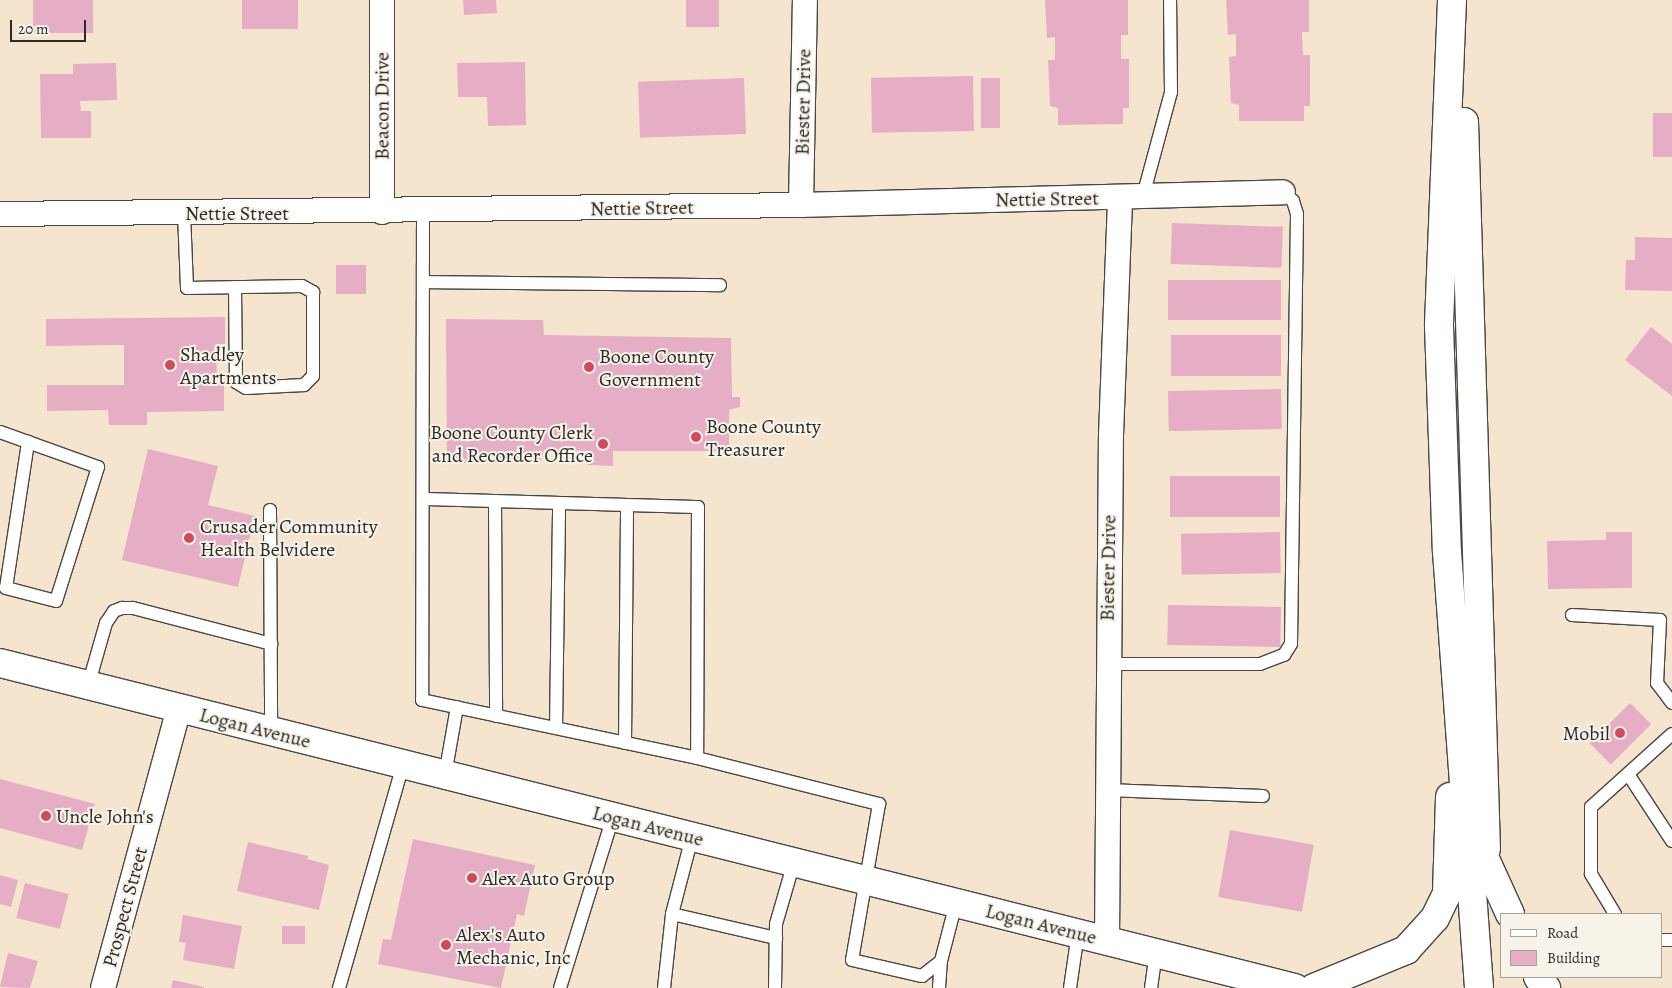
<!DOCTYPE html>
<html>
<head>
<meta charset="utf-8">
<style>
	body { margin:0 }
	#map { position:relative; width:1672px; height:988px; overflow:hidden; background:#f5e5cf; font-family:Alegreya,serif }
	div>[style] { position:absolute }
	.building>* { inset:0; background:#e5aec5; transform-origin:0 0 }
	.roads { filter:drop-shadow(1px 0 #494744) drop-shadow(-1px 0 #494744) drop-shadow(0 1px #494744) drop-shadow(0 -1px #494744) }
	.lane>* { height:12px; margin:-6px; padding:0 6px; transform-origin:6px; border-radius:6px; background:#fff }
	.street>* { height:24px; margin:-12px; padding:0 12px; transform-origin:12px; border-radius:12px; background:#fff }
	.secondary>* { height:28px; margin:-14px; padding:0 14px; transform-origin:14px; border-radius:14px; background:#fff }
	.primary>* { height:28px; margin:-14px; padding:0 14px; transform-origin:14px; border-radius:14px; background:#fff }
	.dots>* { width:14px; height:14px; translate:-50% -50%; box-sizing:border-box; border:2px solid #f7f3e8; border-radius:50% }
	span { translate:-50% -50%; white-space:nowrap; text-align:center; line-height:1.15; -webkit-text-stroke:4px #f7f3e8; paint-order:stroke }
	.street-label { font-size:20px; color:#2b2b2b }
	.poi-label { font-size:20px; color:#2b2b2b }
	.left { translate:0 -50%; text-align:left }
	.right { translate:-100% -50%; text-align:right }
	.legend { position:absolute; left:1500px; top:913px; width:162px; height:65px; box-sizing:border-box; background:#f7f3e8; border:1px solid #a5a39c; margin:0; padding:6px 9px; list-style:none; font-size:15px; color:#2b2b2b }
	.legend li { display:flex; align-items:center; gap:10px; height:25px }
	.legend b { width:25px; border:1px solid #a5a39c }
	.scale { position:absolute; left:10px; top:20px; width:76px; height:22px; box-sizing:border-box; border:2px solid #2b2b2b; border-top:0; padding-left:6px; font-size:15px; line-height:18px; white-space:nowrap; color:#2b2b2b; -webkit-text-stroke:4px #f7f3e8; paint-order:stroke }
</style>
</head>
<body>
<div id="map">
	<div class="building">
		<div style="left:33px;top:0;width:60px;height:33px"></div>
		<div style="left:242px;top:0;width:56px;height:29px"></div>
		<div style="clip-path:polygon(463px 0,496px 0,497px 13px,464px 15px)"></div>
		<div style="left:686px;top:0;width:33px;height:27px"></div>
		<div style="clip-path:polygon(1045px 0,1128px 0,1128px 35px,1121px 35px,1121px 59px,1129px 59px,1129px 108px,1123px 108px,1123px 124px,1058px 125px,1058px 108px,1050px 106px,1048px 60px,1055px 60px,1055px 37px,1047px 38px)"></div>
		<div style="clip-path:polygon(1226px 0,1309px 0,1309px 32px,1302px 32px,1303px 55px,1310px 55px,1310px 106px,1304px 106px,1304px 121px,1239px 121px,1239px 105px,1231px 103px,1229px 57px,1236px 56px,1236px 34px,1228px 35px)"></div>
		<div style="clip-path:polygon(525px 62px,526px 125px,488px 126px,487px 97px,458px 97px,457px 63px)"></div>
		<div style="clip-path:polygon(116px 63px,117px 100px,80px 101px,81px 111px,91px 111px,91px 138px,41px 138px,40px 74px,73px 74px,73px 64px)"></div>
		<div style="left:973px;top:76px;width:55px;height:102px;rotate:89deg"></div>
		<div style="left:744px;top:78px;width:56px;height:106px;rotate:88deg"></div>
		<div style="left:981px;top:78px;width:19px;height:50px"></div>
		<div style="left:1672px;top:113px;width:44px;height:19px;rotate:90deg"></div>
		<div style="left:1172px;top:223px;width:111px;height:41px;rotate:2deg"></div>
		<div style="clip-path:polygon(1635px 237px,1672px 238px,1672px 291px,1625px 290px,1626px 260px,1635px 260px)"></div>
		<div style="left:336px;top:265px;width:30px;height:29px"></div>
		<div style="left:1168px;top:280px;width:113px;height:40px"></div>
		<div style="clip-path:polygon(225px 317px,225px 344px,216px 344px,217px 383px,224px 383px,224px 411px,147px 412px,147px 425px,109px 425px,108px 410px,47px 411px,47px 385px,124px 385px,124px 345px,46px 346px,46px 319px)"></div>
		<div style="clip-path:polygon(446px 319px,543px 320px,544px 335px,731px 338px,732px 397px,740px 397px,740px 407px,729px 410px,729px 451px,613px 451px,613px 466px,588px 465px,588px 451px,544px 450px,540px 463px,447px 463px)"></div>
		<div style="clip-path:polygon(1651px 327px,1672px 344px,1672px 396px,1625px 360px)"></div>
		<div style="left:1171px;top:335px;width:110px;height:41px"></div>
		<div style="left:1281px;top:389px;width:40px;height:113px;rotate:89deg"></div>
		<div style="clip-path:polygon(148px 449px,218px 466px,208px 505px,255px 516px,238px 587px,122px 560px)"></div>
		<div style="left:1280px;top:476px;width:41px;height:110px;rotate:90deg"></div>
		<div style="left:1280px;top:532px;width:41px;height:99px;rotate:89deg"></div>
		<div style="clip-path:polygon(1606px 532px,1632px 532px,1632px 588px,1548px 589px,1547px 541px,1606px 540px)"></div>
		<div style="left:1168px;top:605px;width:113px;height:40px;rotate:1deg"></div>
		<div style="left:1630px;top:703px;width:30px;height:57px;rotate:45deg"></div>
		<div style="clip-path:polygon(0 779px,95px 804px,82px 850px,0 828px)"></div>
		<div style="left:1230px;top:830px;width:85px;height:68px;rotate:10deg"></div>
		<div style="clip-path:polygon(413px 839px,535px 865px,524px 916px,517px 914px,501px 988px,378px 964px,383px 939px,391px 940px)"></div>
		<div style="clip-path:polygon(248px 842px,308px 856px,307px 859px,329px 865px,319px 910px,237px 891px)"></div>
		<div style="clip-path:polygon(0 875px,18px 880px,11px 907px,0 904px)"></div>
		<div style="left:25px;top:883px;width:45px;height:36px;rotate:14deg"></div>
		<div style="clip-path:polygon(183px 915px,242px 926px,234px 969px,183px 960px,186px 943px,179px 942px)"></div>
		<div style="left:305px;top:926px;width:18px;height:23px;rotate:90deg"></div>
		<div style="clip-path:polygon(8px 953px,38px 961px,30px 988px,0 987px)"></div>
		<div style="clip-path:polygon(173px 980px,204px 987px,204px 988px,171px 988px)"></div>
	</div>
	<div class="roads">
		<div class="lane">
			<div style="left:1143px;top:196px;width:108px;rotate:-74.9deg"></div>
			<div style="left:1171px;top:92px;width:92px;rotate:-90.6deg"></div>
			<div style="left:423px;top:211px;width:489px;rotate:90.1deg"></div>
			<div style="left:422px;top:700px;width:281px;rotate:11.9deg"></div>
			<div style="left:697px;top:758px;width:188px;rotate:14.2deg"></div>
			<div style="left:879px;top:804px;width:158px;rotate:99.8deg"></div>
			<div style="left:852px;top:960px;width:72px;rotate:12.9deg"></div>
			<div style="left:922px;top:976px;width:24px;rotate:-38deg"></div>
			<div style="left:941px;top:961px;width:60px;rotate:-75.5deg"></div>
			<div style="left:184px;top:213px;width:75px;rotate:87.7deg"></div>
			<div style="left:187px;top:288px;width:115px;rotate:-1deg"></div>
			<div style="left:302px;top:286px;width:13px;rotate:29deg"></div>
			<div style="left:313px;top:292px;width:84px;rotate:90deg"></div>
			<div style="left:313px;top:376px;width:13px;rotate:135deg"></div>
			<div style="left:304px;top:385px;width:58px;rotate:177deg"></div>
			<div style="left:246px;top:388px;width:12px;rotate:-149deg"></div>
			<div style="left:236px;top:382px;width:95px;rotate:-90.6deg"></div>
			<div style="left:424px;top:282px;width:296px;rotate:0.6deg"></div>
			<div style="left:0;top:432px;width:104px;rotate:19.7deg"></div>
			<div style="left:98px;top:467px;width:140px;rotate:107.4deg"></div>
			<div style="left:56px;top:601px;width:52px;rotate:-165.4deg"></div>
			<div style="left:6px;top:588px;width:148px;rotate:-81.4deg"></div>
			<div style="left:424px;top:499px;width:274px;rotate:1.7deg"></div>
			<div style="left:698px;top:507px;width:251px;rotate:90.2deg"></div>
			<div style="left:495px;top:501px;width:215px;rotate:89.7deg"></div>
			<div style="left:270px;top:510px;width:222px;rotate:89.7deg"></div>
			<div style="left:1572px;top:615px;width:88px;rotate:3.3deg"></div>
			<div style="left:1660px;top:620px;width:63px;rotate:92.7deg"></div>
			<div style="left:1657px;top:683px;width:25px;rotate:53deg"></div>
			<div style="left:1106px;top:664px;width:154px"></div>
			<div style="left:1260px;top:664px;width:26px;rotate:-21deg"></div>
			<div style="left:1284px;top:655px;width:13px;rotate:-58deg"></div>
			<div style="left:1291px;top:644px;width:430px;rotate:-89.2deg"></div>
			<div style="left:1297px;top:214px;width:14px;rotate:-107deg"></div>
			<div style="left:1293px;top:201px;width:13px;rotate:-138deg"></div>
			<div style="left:88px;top:686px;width:66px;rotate:-74.1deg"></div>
			<div style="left:106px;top:623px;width:14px;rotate:-56deg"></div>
			<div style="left:114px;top:611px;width:9px;rotate:-21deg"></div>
			<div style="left:122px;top:608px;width:11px"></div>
			<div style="left:133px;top:608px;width:143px;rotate:14.6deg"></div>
			<div style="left:556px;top:728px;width:225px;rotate:-89.2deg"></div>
			<div style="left:625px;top:743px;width:238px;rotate:-89.5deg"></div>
			<div style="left:1628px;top:774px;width:80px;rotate:56.7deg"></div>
			<div style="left:445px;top:775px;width:69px;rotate:-80deg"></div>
			<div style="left:1106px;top:790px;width:157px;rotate:2.2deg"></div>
			<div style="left:672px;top:914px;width:107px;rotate:13deg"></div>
			<div style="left:1615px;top:914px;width:47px;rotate:-121deg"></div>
			<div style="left:1591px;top:874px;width:67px;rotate:-90deg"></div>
			<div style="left:1591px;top:807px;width:109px;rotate:-42deg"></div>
			<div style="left:1661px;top:940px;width:11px"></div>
			<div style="left:339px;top:988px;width:232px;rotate:-74deg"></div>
			<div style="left:560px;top:988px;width:179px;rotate:-72.8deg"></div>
			<div style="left:664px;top:988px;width:74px;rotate:-83.8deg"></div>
			<div style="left:672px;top:914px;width:80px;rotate:-75.4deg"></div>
			<div style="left:775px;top:988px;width:64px;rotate:-89.1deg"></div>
			<div style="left:776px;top:924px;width:65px;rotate:-73.8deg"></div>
			<div style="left:939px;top:988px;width:27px;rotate:-86deg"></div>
			<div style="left:1070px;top:988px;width:56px;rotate:-81.7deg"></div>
			<div style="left:1151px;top:988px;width:36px;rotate:-82deg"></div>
		</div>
		<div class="street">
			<div style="left:382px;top:0;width:212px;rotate:90deg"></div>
			<div style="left:801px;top:205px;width:205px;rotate:-88.9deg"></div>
			<div style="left:0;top:214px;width:801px;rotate:-0.64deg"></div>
			<div style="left:801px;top:205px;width:482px;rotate:-1.5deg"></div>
			<div style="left:1107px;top:940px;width:505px;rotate:-89.55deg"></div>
			<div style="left:1111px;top:435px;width:238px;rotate:-87.8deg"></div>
			<div style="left:103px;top:988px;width:289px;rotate:-74.8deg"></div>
		</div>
		<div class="secondary">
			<div style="left:0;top:663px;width:1335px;rotate:14.09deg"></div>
		</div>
		<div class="primary">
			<div style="left:1452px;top:0;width:326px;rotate:92.3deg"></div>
			<div style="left:1439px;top:326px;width:226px;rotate:88deg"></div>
			<div style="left:1447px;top:552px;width:437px;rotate:85.8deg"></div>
			<div style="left:1464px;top:122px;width:727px;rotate:88.27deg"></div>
			<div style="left:1486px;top:861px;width:58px;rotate:65.6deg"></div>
			<div style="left:1538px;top:977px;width:14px;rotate:54deg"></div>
			<div style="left:1314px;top:988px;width:100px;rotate:-22.4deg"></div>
			<div style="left:1406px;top:950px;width:43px;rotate:-47.8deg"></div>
			<div style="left:1435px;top:918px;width:28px;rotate:-64deg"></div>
			<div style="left:1447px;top:893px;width:96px;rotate:-88.2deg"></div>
		</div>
	</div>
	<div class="dots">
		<div style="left:170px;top:365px;background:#d1495b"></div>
		<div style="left:589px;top:367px;background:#d1495b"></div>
		<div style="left:696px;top:437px;background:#d1495b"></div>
		<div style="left:603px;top:444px;background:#d1495b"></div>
		<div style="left:189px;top:538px;background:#d1495b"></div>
		<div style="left:1620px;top:733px;background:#d1495b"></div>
		<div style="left:46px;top:816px;background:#d1495b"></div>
		<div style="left:472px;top:878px;background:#d1495b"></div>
		<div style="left:446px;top:945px;background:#d1495b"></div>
	</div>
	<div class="street-label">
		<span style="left:803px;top:102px;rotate:-89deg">Biester Drive</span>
		<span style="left:382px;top:106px;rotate:-90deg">Beacon Drive</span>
		<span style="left:1047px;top:199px;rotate:-1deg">Nettie Street</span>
		<span style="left:642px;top:208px;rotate:-1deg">Nettie Street</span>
		<span style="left:237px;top:213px">Nettie Street</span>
		<span style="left:1108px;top:568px;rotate:-89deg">Biester Drive</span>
		<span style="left:255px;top:728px;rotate:14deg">Logan Avenue</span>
		<span style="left:648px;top:826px;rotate:14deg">Logan Avenue</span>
		<span style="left:125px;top:907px;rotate:-75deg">Prospect Street</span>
		<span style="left:1041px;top:924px;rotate:14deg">Logan Avenue</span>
	</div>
	<div class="poi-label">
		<span class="left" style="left:180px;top:366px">Shadley<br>Apartments</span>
		<span class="left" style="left:599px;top:368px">Boone County<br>Government</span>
		<span class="left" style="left:706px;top:438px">Boone County<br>Treasurer</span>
		<span class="right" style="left:593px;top:444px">Boone County Clerk<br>and Recorder Office</span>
		<span class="left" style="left:200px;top:538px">Crusader Community<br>Health Belvidere</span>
		<span class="right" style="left:1610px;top:733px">Mobil</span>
		<span class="left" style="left:56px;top:816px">Uncle John's</span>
		<span class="left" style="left:482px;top:878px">Alex Auto Group</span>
		<span class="left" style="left:456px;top:946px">Alex's Auto<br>Mechanic, Inc</span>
	</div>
	<ul class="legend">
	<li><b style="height:6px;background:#fff"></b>Road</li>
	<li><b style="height:14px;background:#e5aec5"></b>Building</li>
	</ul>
	<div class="scale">20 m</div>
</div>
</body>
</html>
